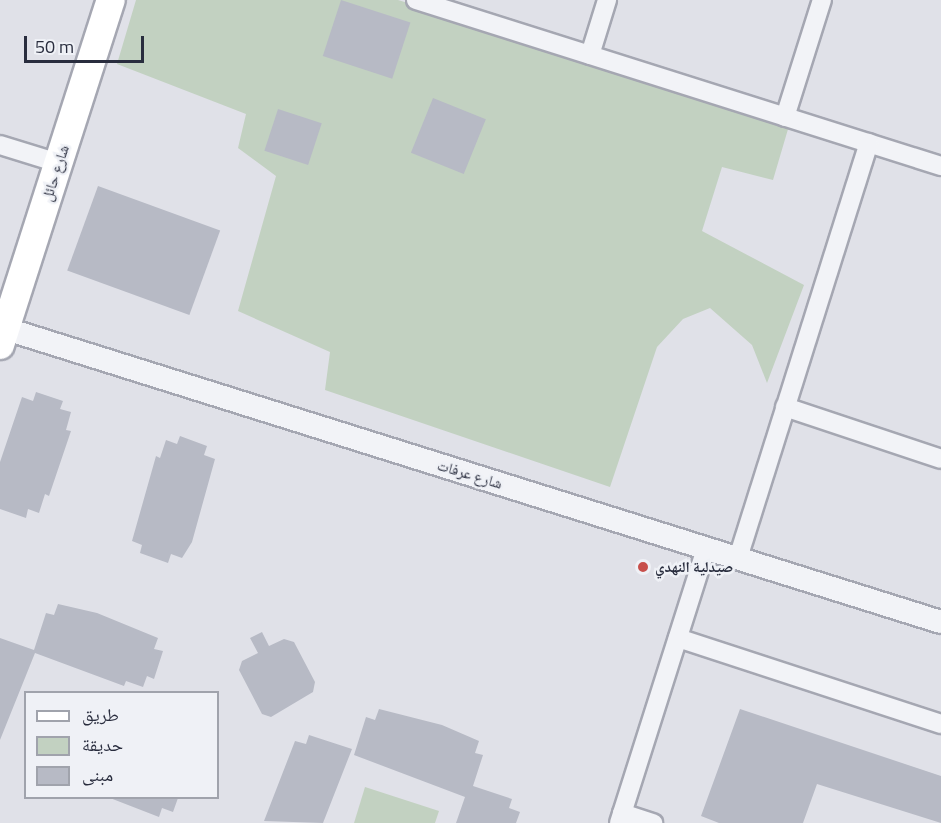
<!DOCTYPE html>
<html>
<head>
<meta charset="utf-8">
<style>
	body { margin:0 }
	#map { position:relative; width:941px; height:823px; overflow:hidden; background:#e0e1e8; font-family:"Titillium Web","Noto Naskh Arabic",sans-serif }
	div>[style] { position:absolute }
	.green>* { inset:0; background:#c2d1c1 }
	.building>* { inset:0; background:#b7bac5; transform-origin:0 0 }
	.roads { filter:drop-shadow(2px 0 #a5a7b2) drop-shadow(-2px 0 #a5a7b2) drop-shadow(0 2px #a5a7b2) drop-shadow(0 -2px #a5a7b2) }
	.minor>* { height:18px; margin:-9px; padding:0 9px; transform-origin:9px; border-radius:9px; background:#f2f3f7 }
	.tertiary>* { height:22px; margin:-11px; padding:0 11px; transform-origin:11px; border-radius:11px; background:#f2f3f7 }
	.primary>* { height:28px; margin:-14px; padding:0 14px; transform-origin:14px; border-radius:14px; background:#fff }
	.dots>* { width:16px; height:16px; translate:-50% -50%; box-sizing:border-box; border:3px solid #eff1f6; border-radius:50% }
	span { translate:-50% -50%; white-space:nowrap; text-align:center; line-height:1.15; -webkit-text-stroke:5px #eff1f6; paint-order:stroke }
	.street-label { font-size:15px; color:#292d3e }
	.poi-label { font-size:15px; color:#292d3e; font-weight:700 }
	.left { translate:0 -50%; text-align:left }
	.legend { position:absolute; left:24px; top:691px; width:195px; height:108px; box-sizing:border-box; background:#eff1f6; border:2px solid #a0a3ac; margin:0; padding:8px 10px; list-style:none; font-size:18px; color:#292d3e }
	.legend li { display:flex; align-items:center; gap:12px; height:30px }
	.legend b { width:30px; border:2px solid #a0a3ac }
	.scale { position:absolute; left:24px; top:36px; width:120px; height:27px; box-sizing:border-box; border:3px solid #292d3e; border-top:0; padding-left:8px; font-size:18px; line-height:21px; white-space:nowrap; color:#292d3e; -webkit-text-stroke:4px #eff1f6; paint-order:stroke }
</style>
</head>
<body>
<div id="map">
	<div class="green">
		<div style="clip-path:polygon(136px 0,398px 0,791px 119px,773px 180px,722px 167px,702px 231px,804px 285px,767px 383px,752px 345px,710px 308px,683px 319px,657px 347px,610px 487px,325px 390px,330px 352px,238px 311px,276px 176px,238px 148px,246px 114px,117px 64px)"></div>
		<div style="clip-path:polygon(365px 787px,439px 811px,435px 823px,354px 823px)"></div>
	</div>
	<div class="building">
		<div style="left:341px;top:0;width:73px;height:59px;rotate:18deg"></div>
		<div style="left:433px;top:98px;width:57px;height:59px;rotate:22deg"></div>
		<div style="left:278px;top:109px;width:46px;height:44px;rotate:18deg"></div>
		<div style="left:98px;top:186px;width:130px;height:90px;rotate:20deg"></div>
		<div style="clip-path:polygon(36px 392px,63px 401px,60px 409px,71px 412px,66px 430px,71px 431px,49px 496px,45px 494px,39px 513px,28px 509px,26px 518px,0 509px,0 462px,22px 397px,33px 401px)"></div>
		<div style="clip-path:polygon(180px 436px,207px 446px,204px 455px,215px 459px,192px 542px,182px 558px,171px 554px,168px 563px,140px 553px,142px 545px,132px 541px,156px 456px,160px 458px,166px 440px,177px 444px)"></div>
		<div style="clip-path:polygon(58px 604px,97px 613px,158px 638px,154px 649px,163px 651px,154px 679px,147px 676px,143px 687px,126px 681px,124px 686px,35px 653px,0 740px,0 638px,34px 650px,46px 613px,54px 615px)"></div>
		<div style="clip-path:polygon(262px 632px,269px 646px,284px 639px,294px 642px,315px 682px,313px 692px,271px 717px,262px 714px,239px 670px,242px 661px,258px 653px,250px 638px)"></div>
		<div style="clip-path:polygon(379px 709px,442px 725px,479px 741px,475px 753px,483px 755px,473px 786px,512px 799px,509px 808px,520px 812px,516px 823px,456px 823px,465px 797px,354px 755px,366px 717px,375px 720px)"></div>
		<div style="clip-path:polygon(740px 709px,941px 776px,941px 823px,817px 784px,803px 823px,719px 823px,701px 816px)"></div>
		<div style="clip-path:polygon(309px 735px,352px 749px,323px 823px,264px 821px,295px 741px,306px 744px)"></div>
		<div style="clip-path:polygon(110px 798px,178px 798px,173px 812px,162px 808px,159px 817px)"></div>
	</div>
	<div class="roads">
		<div class="minor">
			<div style="left:416px;top:0;width:551px;rotate:17.55deg"></div>
			<div style="left:590px;top:55px;width:58px;rotate:-72.8deg"></div>
			<div style="left:785px;top:117px;width:123px;rotate:-72.5deg"></div>
			<div style="left:0;top:145px;width:61px;rotate:17.2deg"></div>
			<div style="left:785px;top:407px;width:164px;rotate:18.4deg"></div>
			<div style="left:738px;top:558px;width:435px;rotate:-72.5deg"></div>
			<div style="left:678px;top:638px;width:277px;rotate:18.1deg"></div>
			<div style="left:622px;top:813px;width:33px;rotate:18deg"></div>
			<div style="left:619px;top:823px;width:288px;rotate:-72.4deg"></div>
		</div>
		<div class="tertiary">
			<div style="left:0;top:327px;width:986px;rotate:17.41deg"></div>
		</div>
		<div class="primary">
			<div style="left:0;top:345px;width:362px;rotate:-72.2deg"></div>
		</div>
	</div>
	<div class="dots">
		<div style="left:643px;top:567px;background:#c74f4b"></div>
	</div>
	<div class="street-label">
		<span style="left:55px;top:173px;rotate:-72deg">شارع حائل</span>
		<span style="left:470px;top:474px;rotate:17deg">شارع عرفات</span>
	</div>
	<div class="poi-label">
		<span class="left" style="left:655px;top:567px">صيدلية النهدي</span>
	</div>
	<ul class="legend">
	<li><b style="height:8px;background:#fff"></b>طريق</li>
	<li><b style="height:16px;background:#c2d1c1"></b>حديقة</li>
	<li><b style="height:16px;background:#b7bac5"></b>مبنى</li>
	</ul>
	<div class="scale">50 m</div>
</div>
</body>
</html>
